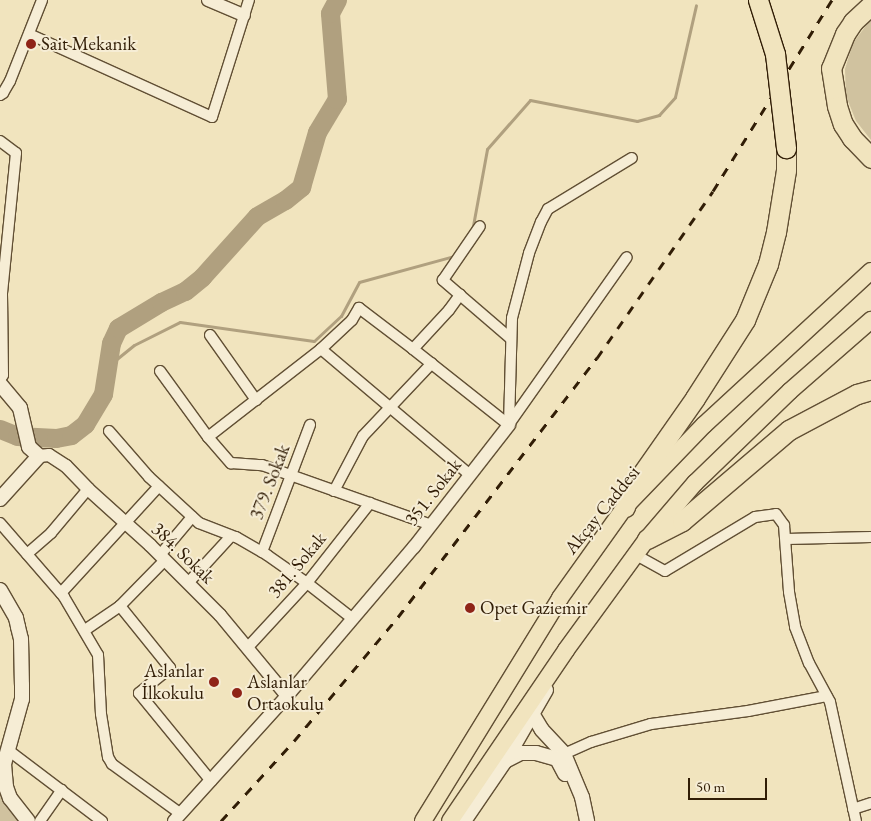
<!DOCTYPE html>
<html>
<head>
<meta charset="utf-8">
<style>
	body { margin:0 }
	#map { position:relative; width:871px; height:821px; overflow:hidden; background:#f1e4be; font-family:"EB Garamond",serif }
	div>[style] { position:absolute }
	.green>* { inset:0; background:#d0c29f }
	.stream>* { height:3px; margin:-1.5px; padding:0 1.5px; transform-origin:1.5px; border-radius:1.5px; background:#b0a07f }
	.river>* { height:19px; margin:-9.5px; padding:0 9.5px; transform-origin:9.5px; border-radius:9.5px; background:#b0a07f }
	.roads { filter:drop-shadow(1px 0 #614f34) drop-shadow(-1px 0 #614f34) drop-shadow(0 1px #614f34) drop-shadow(0 -1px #614f34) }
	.minor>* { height:10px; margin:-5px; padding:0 5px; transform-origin:5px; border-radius:5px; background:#f6edd5 }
	.tertiary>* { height:12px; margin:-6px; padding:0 6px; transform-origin:6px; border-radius:6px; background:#f6edd5 }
	.secondary>* { height:14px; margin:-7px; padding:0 7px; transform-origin:7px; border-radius:7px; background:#f6edd5 }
	.trunk>* { height:16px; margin:-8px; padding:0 8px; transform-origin:8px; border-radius:8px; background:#f1e4be }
	.motorway>* { height:19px; margin:-9.5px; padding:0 9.5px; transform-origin:9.5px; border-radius:9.5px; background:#f1e4be }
	.rail>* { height:3px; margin-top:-1.5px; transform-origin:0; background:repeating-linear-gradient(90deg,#311d06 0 9px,transparent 0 18px) }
	.bridges { filter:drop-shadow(1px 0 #311d06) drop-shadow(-1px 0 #311d06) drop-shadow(0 1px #311d06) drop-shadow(0 -1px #311d06) }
	.motorway-bridge>* { height:19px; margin:-9.5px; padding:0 9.5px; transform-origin:9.5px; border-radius:9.5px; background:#f1e4be }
	.dots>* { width:14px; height:14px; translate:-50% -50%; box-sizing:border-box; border:2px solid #f6edd5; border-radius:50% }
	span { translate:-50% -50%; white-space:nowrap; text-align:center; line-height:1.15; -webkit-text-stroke:4px #f6edd5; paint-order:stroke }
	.poi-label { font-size:19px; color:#311d06 }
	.left { translate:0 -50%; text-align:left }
	.right { translate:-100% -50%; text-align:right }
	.street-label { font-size:19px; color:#311d06 }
	.scale { position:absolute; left:688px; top:778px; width:79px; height:22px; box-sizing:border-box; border:2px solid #311d06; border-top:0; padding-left:6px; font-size:15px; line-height:18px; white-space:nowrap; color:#311d06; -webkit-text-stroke:4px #f6edd5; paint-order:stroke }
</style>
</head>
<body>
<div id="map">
	<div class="green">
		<div style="clip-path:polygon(871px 19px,871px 140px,856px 121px,846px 96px,845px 69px,853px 43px)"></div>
		<div style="clip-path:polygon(0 766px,21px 821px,0 821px)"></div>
	</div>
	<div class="stream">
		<div style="left:472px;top:231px;width:83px;rotate:-79.6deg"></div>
		<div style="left:487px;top:149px;width:65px;rotate:-48.7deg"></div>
		<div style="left:530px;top:100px;width:109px;rotate:11.1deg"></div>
		<div style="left:637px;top:121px;width:23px;rotate:-15deg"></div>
		<div style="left:659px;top:115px;width:24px;rotate:-48deg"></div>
		<div style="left:675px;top:97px;width:94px;rotate:-77.1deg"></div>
		<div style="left:108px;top:366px;width:33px;rotate:-39deg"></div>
		<div style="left:134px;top:345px;width:51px;rotate:-26.6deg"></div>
		<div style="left:180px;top:322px;width:135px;rotate:8.1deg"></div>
		<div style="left:314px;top:341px;width:37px;rotate:-43deg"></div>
		<div style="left:341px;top:316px;width:38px;rotate:-62deg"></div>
		<div style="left:359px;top:282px;width:98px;rotate:-15.3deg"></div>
	</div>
	<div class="river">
		<div style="left:0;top:429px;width:18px;rotate:22deg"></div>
		<div style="left:17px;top:436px;width:39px;rotate:3deg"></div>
		<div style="left:56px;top:438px;width:15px;rotate:-11deg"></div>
		<div style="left:71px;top:435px;width:18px;rotate:-38deg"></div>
		<div style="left:85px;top:424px;width:35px;rotate:-59deg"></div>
		<div style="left:103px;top:394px;width:52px;rotate:-81.1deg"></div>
		<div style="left:111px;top:343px;width:17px;rotate:-65deg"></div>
		<div style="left:118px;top:328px;width:50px;rotate:-31.2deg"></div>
		<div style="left:161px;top:302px;width:26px;rotate:-25deg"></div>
		<div style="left:185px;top:291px;width:22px;rotate:-39deg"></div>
		<div style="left:202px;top:277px;width:82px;rotate:-48deg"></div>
		<div style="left:257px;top:216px;width:32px;rotate:-30deg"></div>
		<div style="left:285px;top:200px;width:21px;rotate:-39deg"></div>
		<div style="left:301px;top:187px;width:57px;rotate:-73.8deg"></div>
		<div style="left:317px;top:132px;width:39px;rotate:-59deg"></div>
		<div style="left:337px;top:99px;width:86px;rotate:-94.7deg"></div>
		<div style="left:330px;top:13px;width:15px;rotate:-62deg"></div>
	</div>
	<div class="roads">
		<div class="minor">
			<div style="left:29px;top:34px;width:201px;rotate:24.4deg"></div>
			<div style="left:212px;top:117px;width:123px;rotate:-72.5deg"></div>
			<div style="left:0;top:95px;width:4px;rotate:-34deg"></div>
			<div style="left:3px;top:93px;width:14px;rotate:-60deg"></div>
			<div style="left:10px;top:81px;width:87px;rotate:-68.4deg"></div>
			<div style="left:0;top:141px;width:20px;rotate:37deg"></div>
			<div style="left:16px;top:153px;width:142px;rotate:95.7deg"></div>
			<div style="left:2px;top:294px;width:81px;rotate:89.3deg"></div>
			<div style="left:3px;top:375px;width:6px;rotate:121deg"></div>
			<div style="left:460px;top:295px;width:23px;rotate:-139deg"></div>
			<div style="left:443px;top:280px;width:65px;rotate:-55.6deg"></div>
			<div style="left:210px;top:335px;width:80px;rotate:54.7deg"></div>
			<div style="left:321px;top:349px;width:195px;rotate:40.2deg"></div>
			<div style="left:413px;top:349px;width:122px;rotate:38.4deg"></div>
			<div style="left:160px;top:371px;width:82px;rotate:54deg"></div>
			<div style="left:208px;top:437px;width:35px;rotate:49deg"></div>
			<div style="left:231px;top:463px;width:31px;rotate:4deg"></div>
			<div style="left:262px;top:465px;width:179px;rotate:19.5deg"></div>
			<div style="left:509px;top:424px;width:204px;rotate:-54.8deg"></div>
			<div style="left:509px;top:425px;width:107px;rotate:-88.4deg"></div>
			<div style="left:512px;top:318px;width:67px;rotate:-75.3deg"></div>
			<div style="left:529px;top:253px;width:33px;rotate:-69deg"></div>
			<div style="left:541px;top:222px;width:15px;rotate:-62deg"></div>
			<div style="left:548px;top:209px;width:98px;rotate:-31.3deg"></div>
			<div style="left:109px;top:431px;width:61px;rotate:49deg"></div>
			<div style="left:149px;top:477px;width:68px;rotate:42.6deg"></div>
			<div style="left:199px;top:523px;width:40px;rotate:21deg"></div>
			<div style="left:236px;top:537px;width:36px;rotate:30deg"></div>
			<div style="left:267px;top:555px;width:49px;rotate:35deg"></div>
			<div style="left:307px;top:583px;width:58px;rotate:38deg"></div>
			<div style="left:208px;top:437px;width:143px;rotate:-37.9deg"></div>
			<div style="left:321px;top:349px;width:42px;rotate:-43.1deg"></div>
			<div style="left:352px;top:320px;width:14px;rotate:-60deg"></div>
			<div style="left:359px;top:308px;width:68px;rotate:37.2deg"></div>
			<div style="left:413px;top:349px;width:53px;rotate:-47.3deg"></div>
			<div style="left:449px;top:310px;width:19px;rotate:-54deg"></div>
			<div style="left:460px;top:295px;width:66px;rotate:40.7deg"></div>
			<div style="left:334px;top:491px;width:62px;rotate:-62.2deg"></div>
			<div style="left:363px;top:436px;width:100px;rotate:-46.6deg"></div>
			<div style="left:0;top:523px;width:98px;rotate:49.1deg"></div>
			<div style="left:64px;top:597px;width:67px;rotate:59.6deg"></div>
			<div style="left:98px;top:655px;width:59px;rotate:87.1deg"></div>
			<div style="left:101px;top:714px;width:44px;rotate:80.8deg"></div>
			<div style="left:108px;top:757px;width:8px;rotate:60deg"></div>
			<div style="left:112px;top:764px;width:85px;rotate:35.9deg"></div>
			<div style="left:786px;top:539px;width:85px;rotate:-1.3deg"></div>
			<div style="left:262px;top:552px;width:136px;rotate:-69.3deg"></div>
			<div style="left:27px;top:554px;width:32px;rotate:-41deg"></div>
			<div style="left:51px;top:533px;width:57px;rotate:-49.9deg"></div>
			<div style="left:160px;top:555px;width:50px;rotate:-49.9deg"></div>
			<div style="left:636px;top:555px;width:33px;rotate:29deg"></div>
			<div style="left:665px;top:571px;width:105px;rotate:-31deg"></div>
			<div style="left:755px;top:517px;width:21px;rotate:-8deg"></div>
			<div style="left:776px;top:514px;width:14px;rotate:54deg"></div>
			<div style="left:784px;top:525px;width:67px;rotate:85.7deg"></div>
			<div style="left:789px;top:592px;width:36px;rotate:80deg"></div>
			<div style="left:795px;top:627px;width:39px;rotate:69deg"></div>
			<div style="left:809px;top:663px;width:44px;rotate:61.7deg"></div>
			<div style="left:830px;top:702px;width:122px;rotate:77.7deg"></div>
			<div style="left:188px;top:583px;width:64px;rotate:-47.5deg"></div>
			<div style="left:61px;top:593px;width:145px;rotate:-47.5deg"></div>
			<div style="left:120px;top:606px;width:80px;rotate:51.1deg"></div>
			<div style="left:170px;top:668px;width:40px;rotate:141deg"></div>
			<div style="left:139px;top:693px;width:114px;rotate:50.7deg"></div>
			<div style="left:85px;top:630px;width:42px;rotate:-34.4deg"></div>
			<div style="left:120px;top:606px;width:64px;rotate:-45.6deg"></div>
			<div style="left:248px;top:647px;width:87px;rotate:-47.3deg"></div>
			<div style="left:307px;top:583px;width:102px;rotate:-51.8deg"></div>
			<div style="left:8px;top:750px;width:118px;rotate:37.1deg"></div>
			<div style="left:564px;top:754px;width:30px;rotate:-24deg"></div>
			<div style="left:591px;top:742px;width:63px;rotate:-16.7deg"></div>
			<div style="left:651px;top:724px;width:98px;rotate:-7.6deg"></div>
			<div style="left:748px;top:711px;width:80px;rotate:-10.8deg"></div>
			<div style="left:853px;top:809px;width:19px;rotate:-18deg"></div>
			<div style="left:40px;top:821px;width:38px;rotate:-55deg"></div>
		</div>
		<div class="tertiary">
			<div style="left:208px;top:0;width:39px;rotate:23deg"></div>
			<div style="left:39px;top:456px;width:10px;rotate:-6deg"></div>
			<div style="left:49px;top:455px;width:20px;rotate:33deg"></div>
			<div style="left:66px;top:466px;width:32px;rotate:46deg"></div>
			<div style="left:88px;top:489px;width:84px;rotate:42.1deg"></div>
			<div style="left:150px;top:545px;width:99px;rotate:45deg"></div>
			<div style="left:220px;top:615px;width:105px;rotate:50.4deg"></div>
			<div style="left:174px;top:821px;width:169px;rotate:-47.9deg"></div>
			<div style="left:287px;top:696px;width:196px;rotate:-49.6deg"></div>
			<div style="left:414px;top:547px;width:155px;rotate:-52.1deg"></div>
		</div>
		<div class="secondary">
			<div style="left:0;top:384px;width:31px;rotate:50deg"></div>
			<div style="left:20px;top:408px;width:40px;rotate:77deg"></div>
			<div style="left:29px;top:447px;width:13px;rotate:42deg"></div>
			<div style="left:39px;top:456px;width:58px;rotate:132.2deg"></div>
			<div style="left:0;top:590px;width:32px;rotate:60deg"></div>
			<div style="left:16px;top:618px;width:9px;rotate:77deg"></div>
			<div style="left:18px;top:627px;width:12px;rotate:76deg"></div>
			<div style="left:21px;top:639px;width:46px;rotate:88.8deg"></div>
			<div style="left:22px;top:685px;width:14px;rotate:90deg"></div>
			<div style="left:22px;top:699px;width:67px;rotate:105.5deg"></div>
			<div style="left:4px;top:764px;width:23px;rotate:85deg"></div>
			<div style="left:6px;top:787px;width:12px;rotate:70deg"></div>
			<div style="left:10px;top:798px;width:29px;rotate:52deg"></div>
			<div style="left:533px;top:715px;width:17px;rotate:59deg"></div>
			<div style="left:542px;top:730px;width:33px;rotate:47deg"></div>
			<div style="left:564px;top:754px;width:47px;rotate:67.3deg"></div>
			<div style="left:582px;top:797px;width:25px;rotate:78deg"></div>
			<div style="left:505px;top:761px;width:18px;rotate:-27deg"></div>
			<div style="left:521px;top:753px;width:15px"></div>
			<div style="left:536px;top:753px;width:22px;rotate:16deg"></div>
			<div style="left:557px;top:759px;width:17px;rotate:62deg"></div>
			<div style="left:464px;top:821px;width:73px;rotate:-55.7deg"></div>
			<div style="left:505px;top:761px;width:82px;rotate:-60deg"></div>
		</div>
		<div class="trunk">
			<div style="left:423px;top:821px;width:262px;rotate:-58.4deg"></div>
			<div style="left:560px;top:598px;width:112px;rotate:-54.5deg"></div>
			<div style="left:625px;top:507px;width:114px;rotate:-46.1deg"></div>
			<div style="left:704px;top:425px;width:227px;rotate:-42.7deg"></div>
			<div style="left:450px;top:821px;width:207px;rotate:-55.8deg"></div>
			<div style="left:566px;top:650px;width:137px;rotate:-53.9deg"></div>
			<div style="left:647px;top:539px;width:74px;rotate:-49.4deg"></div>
			<div style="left:695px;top:483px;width:132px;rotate:-44.1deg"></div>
			<div style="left:790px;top:391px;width:108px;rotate:-41.2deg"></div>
		</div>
		<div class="motorway">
			<div style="left:871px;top:5px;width:25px;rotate:137deg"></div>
			<div style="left:853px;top:22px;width:14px;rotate:124deg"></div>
			<div style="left:845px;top:34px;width:37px;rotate:112deg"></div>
			<div style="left:831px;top:68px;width:38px;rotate:81deg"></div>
			<div style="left:837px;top:106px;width:19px;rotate:72deg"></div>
			<div style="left:843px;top:124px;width:17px;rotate:57deg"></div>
			<div style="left:852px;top:138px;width:28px;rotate:46deg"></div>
			<div style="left:625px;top:507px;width:17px;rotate:-73deg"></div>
			<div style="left:630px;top:491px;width:113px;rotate:-55deg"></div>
			<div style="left:695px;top:398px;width:93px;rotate:-57.3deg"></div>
			<div style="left:745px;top:320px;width:61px;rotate:-67.7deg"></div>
			<div style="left:768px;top:264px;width:33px;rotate:-76deg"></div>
			<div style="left:776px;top:232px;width:63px;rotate:-80.8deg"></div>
			<div style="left:786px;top:170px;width:22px;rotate:-90deg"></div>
			<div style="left:647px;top:539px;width:39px;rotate:-27deg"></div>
			<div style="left:682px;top:521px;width:140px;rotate:-40.4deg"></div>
			<div style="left:789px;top:430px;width:77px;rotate:-27.9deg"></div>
			<div style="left:857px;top:394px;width:15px;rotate:-16deg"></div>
		</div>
	</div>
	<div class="rail">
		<div style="left:221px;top:821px;width:108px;rotate:-47.6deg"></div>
		<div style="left:294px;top:741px;width:162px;rotate:-50deg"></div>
		<div style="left:398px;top:617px;width:327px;rotate:-52.5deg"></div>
		<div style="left:597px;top:358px;width:203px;rotate:-55.2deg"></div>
		<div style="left:713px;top:191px;width:225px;rotate:-58.1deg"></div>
	</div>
	<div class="bridges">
		<div class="motorway-bridge">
			<div style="left:758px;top:0;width:57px;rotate:72.5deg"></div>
			<div style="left:775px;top:54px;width:95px;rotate:83.3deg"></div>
		</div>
	</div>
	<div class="dots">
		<div style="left:31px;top:44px;background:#8f2418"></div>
		<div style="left:470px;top:608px;background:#8f2418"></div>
		<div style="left:214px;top:682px;background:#8f2418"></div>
		<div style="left:237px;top:693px;background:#8f2418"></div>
	</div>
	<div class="poi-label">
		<span class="left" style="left:41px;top:44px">Sait Mekanik</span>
		<span class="left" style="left:480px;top:608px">Opet Gaziemir</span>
		<span class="right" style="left:204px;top:682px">Aslanlar<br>İlkokulu</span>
		<span class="left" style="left:247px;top:693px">Aslanlar<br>Ortaokulu</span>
	</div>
	<div class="street-label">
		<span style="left:270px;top:482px;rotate:-69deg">379. Sokak</span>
		<span style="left:433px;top:492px;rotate:-52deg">351. Sokak</span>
		<span style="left:602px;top:510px;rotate:-51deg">Akçay Caddesi</span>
		<span style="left:183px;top:553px;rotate:44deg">384. Sokak</span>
		<span style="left:297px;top:565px;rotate:-50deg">381. Sokak</span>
	</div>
	<div class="scale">50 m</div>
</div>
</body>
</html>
